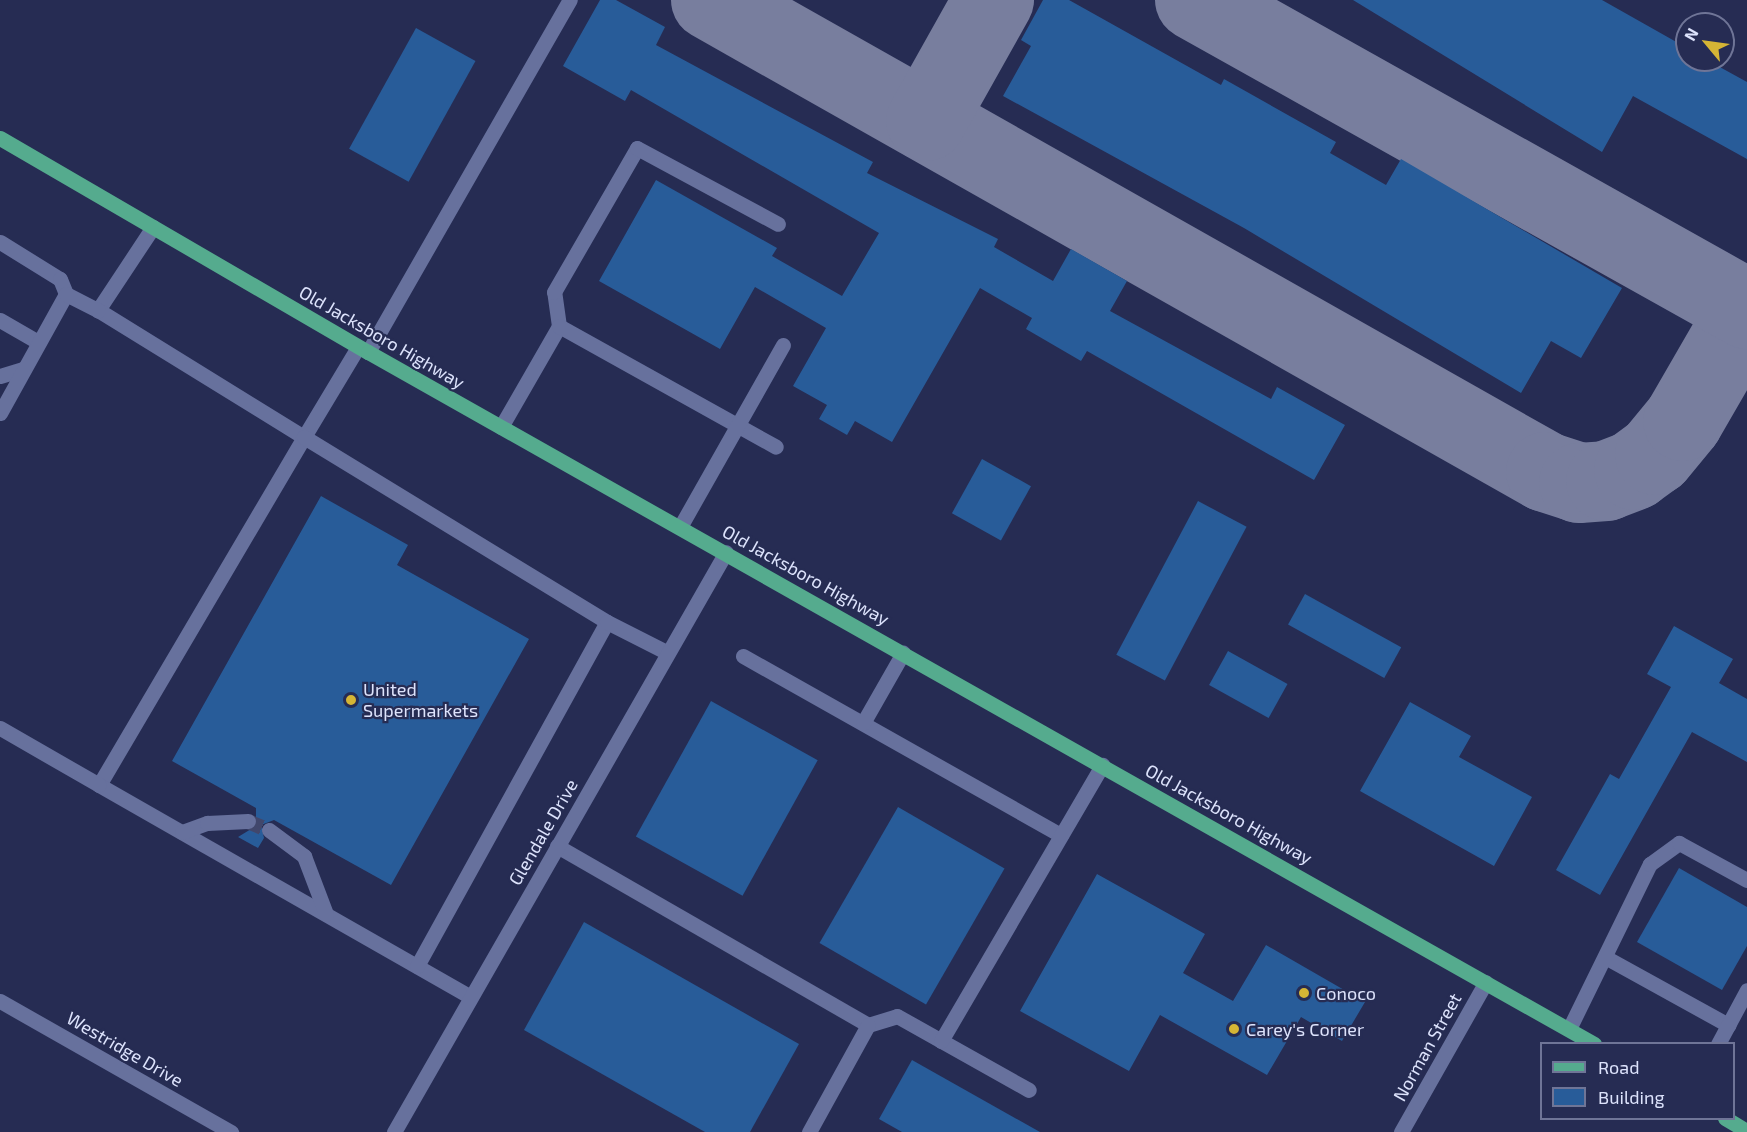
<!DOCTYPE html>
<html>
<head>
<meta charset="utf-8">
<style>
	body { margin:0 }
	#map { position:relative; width:1747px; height:1132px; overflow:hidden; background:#262c53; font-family:"Exo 2",sans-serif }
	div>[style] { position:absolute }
	.taxiway>* { height:80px; margin:-40px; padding:0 40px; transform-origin:40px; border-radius:40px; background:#787e9e }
	.building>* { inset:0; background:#285c99; transform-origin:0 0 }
	.minor-tunnel>* { height:15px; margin-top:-7.5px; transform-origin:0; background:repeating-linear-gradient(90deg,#41476c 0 15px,transparent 0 23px) }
	.minor>* { height:15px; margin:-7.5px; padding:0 7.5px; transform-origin:7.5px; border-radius:7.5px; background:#67719d }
	.major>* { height:15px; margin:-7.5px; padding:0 7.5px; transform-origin:7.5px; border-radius:7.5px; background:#55ab8e }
	.dots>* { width:16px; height:16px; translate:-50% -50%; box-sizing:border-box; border:3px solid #262c53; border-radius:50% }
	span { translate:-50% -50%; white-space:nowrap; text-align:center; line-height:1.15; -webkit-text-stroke:4.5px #262c53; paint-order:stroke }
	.street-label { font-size:18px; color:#dde3fc }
	.poi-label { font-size:18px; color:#dde3fc }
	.left { translate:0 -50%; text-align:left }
	.legend { position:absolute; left:1540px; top:1042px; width:195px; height:78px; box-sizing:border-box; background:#262c53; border:2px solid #6f7597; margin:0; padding:8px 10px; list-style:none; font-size:18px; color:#dde3fc }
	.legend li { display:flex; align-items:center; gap:12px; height:30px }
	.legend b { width:30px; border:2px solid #6f7597 }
	.north { position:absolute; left:1675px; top:12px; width:60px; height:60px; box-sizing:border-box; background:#262c53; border:2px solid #6f7597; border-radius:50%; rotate:299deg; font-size:16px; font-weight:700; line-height:24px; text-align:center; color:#dde3fc }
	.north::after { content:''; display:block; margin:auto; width:21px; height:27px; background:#d5b535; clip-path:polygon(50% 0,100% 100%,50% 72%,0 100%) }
</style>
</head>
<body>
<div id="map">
	<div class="taxiway">
		<div style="left:711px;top:0;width:959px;rotate:29.48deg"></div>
		<div style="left:1546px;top:472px;width:35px;rotate:18deg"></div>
		<div style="left:1579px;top:483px;width:27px;rotate:-4deg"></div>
		<div style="left:1606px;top:481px;width:30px;rotate:-21deg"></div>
		<div style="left:1634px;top:470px;width:26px;rotate:-36deg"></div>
		<div style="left:1655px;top:455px;width:44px;rotate:-50.5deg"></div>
		<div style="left:1683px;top:421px;width:128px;rotate:-60deg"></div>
		<div style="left:1195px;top:0;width:633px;rotate:29.24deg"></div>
		<div style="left:926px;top:121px;width:139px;rotate:-60.7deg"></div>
	</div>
	<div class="building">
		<div style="clip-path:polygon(600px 0,616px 0,665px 27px,656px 45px,873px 162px,867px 173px,998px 239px,994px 247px,1053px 281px,1071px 249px,1127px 281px,1110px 311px,1271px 399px,1277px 387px,1345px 425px,1314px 480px,1087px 351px,1081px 361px,1026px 329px,1032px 318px,980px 288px,892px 442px,855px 421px,847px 435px,819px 419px,827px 405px,793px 386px,826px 328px,755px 287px,720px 349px,599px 281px,656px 180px,777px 248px,772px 256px,842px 296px,879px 233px,631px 90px,625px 101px,563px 66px)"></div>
		<div style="clip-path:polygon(1043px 0,1069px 0,1221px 85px,1224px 79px,1336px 142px,1330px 153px,1386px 185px,1401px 159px,1622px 288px,1581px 358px,1551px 341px,1521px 393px,1244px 228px,1003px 96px,1031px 46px,1021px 40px)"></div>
		<div style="clip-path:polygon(1353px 0,1602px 0,1687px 48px,1687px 60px,1707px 60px,1747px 82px,1747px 159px,1633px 96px,1602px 152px)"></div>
		<div style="left:416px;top:28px;width:68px;height:138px;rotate:29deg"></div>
		<div style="left:982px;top:459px;width:56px;height:62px;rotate:29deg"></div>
		<div style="clip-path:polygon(321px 496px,408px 545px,397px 565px,529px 639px,391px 885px,274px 820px,261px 825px,264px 838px,258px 848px,238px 837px,256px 826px,256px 808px,172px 761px)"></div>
		<div style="left:1198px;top:501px;width:55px;height:174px;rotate:28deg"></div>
		<div style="left:1305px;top:594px;width:110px;height:35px;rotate:29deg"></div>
		<div style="clip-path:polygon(1674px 626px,1733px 659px,1719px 683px,1747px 699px,1747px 762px,1692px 732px,1600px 895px,1556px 870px,1610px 774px,1619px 779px,1671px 687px,1647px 674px)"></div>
		<div style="left:1228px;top:651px;width:68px;height:39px;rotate:29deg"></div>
		<div style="left:711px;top:701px;width:122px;height:155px;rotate:29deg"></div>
		<div style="clip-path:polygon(1410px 702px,1471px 736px,1459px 757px,1532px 797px,1494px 866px,1360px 791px)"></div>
		<div style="left:898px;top:807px;width:123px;height:157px;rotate:30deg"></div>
		<div style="clip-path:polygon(1679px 868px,1747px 907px,1747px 946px,1722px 990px,1637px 942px)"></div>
		<div style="clip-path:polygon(1097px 874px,1205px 934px,1183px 973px,1233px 1001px,1266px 945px,1365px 1002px,1342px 1041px,1301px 1017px,1267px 1075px,1160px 1015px,1129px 1071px,1020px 1011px)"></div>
		<div style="clip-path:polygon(584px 922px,799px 1044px,750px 1132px,705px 1132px,524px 1030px)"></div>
		<div style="clip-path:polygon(912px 1060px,1040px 1132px,902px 1132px,879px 1119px)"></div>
	</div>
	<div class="minor-tunnel">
		<div style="left:248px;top:821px;width:23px;rotate:23deg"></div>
	</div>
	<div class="minor">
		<div style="left:153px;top:227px;width:100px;rotate:123.5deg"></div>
		<div style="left:98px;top:310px;width:242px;rotate:31.7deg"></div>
		<div style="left:304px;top:437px;width:404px;rotate:120.5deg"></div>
		<div style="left:99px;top:785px;width:428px;rotate:29.7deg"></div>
		<div style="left:0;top:242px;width:70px;rotate:31.7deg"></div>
		<div style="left:60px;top:279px;width:16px;rotate:68deg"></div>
		<div style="left:0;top:320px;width:44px;rotate:30.1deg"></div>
		<div style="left:559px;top:326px;width:34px;rotate:-98deg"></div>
		<div style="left:554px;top:292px;width:166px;rotate:-60deg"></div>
		<div style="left:637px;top:148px;width:160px;rotate:28.3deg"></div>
		<div style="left:358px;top:347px;width:105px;rotate:121deg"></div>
		<div style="left:304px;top:437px;width:355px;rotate:31.4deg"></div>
		<div style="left:368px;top:352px;width:406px;rotate:-60.2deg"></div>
		<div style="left:0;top:376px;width:24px;rotate:-17deg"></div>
		<div style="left:0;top:413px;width:136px;rotate:-61deg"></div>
		<div style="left:66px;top:294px;width:36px;rotate:27deg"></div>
		<div style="left:501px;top:427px;width:116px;rotate:-60.1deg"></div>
		<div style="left:559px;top:326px;width:248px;rotate:29.1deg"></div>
		<div style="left:680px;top:527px;width:209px;rotate:-60.5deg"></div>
		<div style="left:743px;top:656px;width:365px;rotate:29.4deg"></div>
		<div style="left:863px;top:723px;width:81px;rotate:-60.3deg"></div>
		<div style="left:0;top:728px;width:114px;rotate:29.9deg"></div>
		<div style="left:269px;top:830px;width:44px;rotate:36.6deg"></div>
		<div style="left:304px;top:856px;width:62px;rotate:69.2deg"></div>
		<div style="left:182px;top:832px;width:27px;rotate:-20deg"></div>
		<div style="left:207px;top:823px;width:41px;rotate:-2.8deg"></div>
		<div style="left:557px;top:846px;width:359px;rotate:29.9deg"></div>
		<div style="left:868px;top:1025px;width:30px;rotate:-17deg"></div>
		<div style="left:897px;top:1016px;width:151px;rotate:29.3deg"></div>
		<div style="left:1605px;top:957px;width:141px;rotate:28.9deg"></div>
		<div style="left:417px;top:966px;width:393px;rotate:-61.1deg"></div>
		<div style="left:607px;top:622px;width:68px;rotate:26.9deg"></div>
		<div style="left:0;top:1001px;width:266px;rotate:29.6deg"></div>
		<div style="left:1569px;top:1029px;width:184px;rotate:-63.9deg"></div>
		<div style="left:1650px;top:864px;width:36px;rotate:-36deg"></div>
		<div style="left:1679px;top:843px;width:77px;rotate:28.6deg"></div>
		<div style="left:941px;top:1041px;width:320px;rotate:-59.7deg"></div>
		<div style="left:1718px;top:1044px;width:61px;rotate:-61.8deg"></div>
		<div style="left:394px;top:1132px;width:668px;rotate:-60.21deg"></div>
		<div style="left:809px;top:1132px;width:122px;rotate:-61.1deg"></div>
		<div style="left:1401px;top:1132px;width:172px;rotate:-60.5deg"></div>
	</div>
	<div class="major">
		<div style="left:0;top:138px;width:426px;rotate:30.2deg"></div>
		<div style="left:368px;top:352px;width:1408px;rotate:29.44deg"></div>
		<div style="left:1725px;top:1118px;width:26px;rotate:31deg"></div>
	</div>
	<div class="dots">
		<div style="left:351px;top:700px;background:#d5b535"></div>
		<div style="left:1304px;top:993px;background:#d5b535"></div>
		<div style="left:1234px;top:1029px;background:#d5b535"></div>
	</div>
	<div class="street-label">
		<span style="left:382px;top:337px;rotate:30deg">Old Jacksboro Highway</span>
		<span style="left:806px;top:575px;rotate:29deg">Old Jacksboro Highway</span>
		<span style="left:1229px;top:814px;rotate:29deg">Old Jacksboro Highway</span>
		<span style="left:543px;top:832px;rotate:-60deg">Glendale Drive</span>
		<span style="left:1427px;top:1047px;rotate:-61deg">Norman Street</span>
		<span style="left:125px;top:1049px;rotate:30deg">Westridge Drive</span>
	</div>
	<div class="poi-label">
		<span class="left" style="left:363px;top:700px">United<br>Supermarkets</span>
		<span class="left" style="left:1316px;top:993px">Conoco</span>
		<span class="left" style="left:1246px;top:1029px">Carey's Corner</span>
	</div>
	<ul class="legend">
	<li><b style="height:8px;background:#55ab8e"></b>Road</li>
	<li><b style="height:16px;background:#285c99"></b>Building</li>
	</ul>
	<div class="north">N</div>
</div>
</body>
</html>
